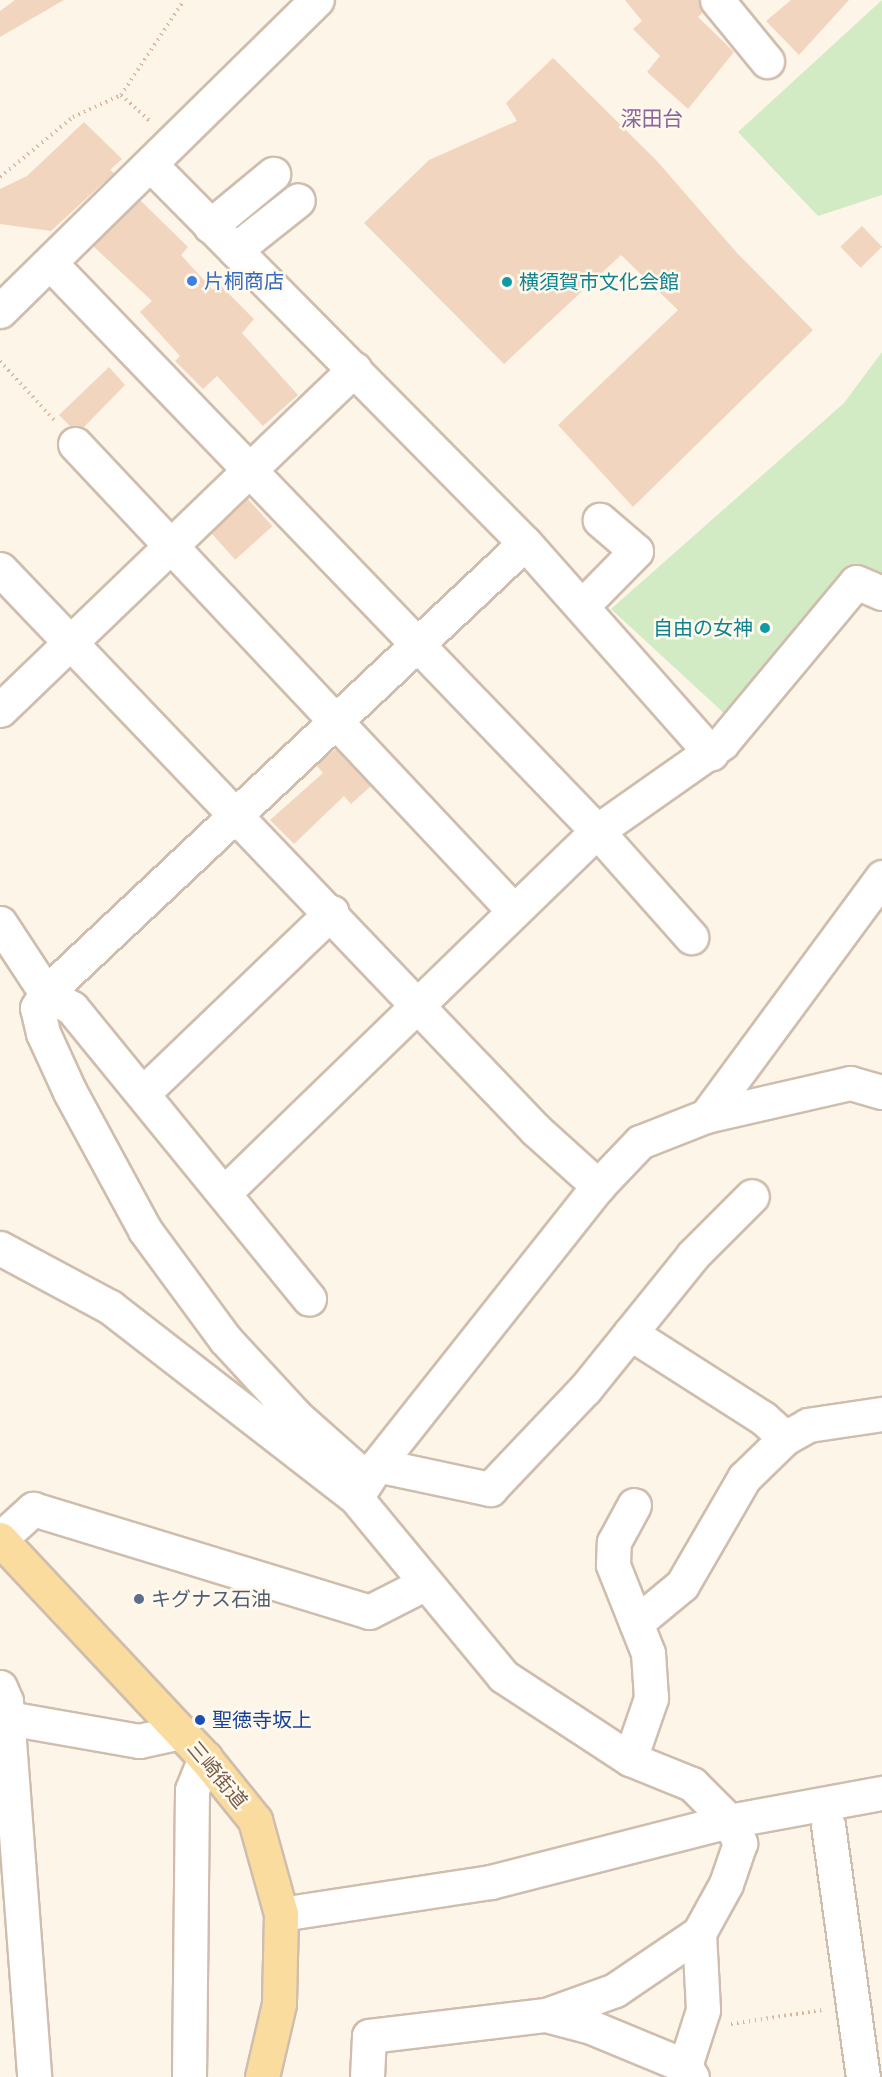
<!DOCTYPE html>
<html>
<head>
<meta charset="utf-8">
<style>
	body { margin:0 }
	#map { position:relative; width:882px; height:2077px; overflow:hidden; background:#fdf5e7; font-family:"DejaVu Sans","Noto Sans JP",sans-serif }
	div>[style] { position:absolute }
	.green>* { inset:0; background:#d3ebc5 }
	.building>* { inset:0; background:#f2d5be; transform-origin:0 0 }
	.path>* { height:4px; margin-top:-2px; transform-origin:0; background:repeating-linear-gradient(90deg,#d8b8a1 0 1.5px,transparent 0 6px) }
	.roads { filter:drop-shadow(2px 0 #cfbdad) drop-shadow(-2px 0 #cfbdad) drop-shadow(0 2px #cfbdad) drop-shadow(0 -2px #cfbdad) }
	.minor>* { height:33px; margin:-16.5px; padding:0 16.5px; transform-origin:16.5px; border-radius:16.5px; background:#fff }
	.major>* { height:33px; margin:-16.5px; padding:0 16.5px; transform-origin:16.5px; border-radius:16.5px; background:#fbdc9f }
	.dots>* { width:16px; height:16px; translate:-50% -50%; box-sizing:border-box; border:3px solid #fff9ed; border-radius:50% }
	span { translate:-50% -50%; white-space:nowrap; text-align:center; line-height:1.15; -webkit-text-stroke:5px #fff9ed; paint-order:stroke }
	.shop-label { font-size:20px; color:#366cbe }
	.left { translate:0 -50%; text-align:left }
	.culture-label { font-size:20px; color:#0d838f }
	.right { translate:-100% -50%; text-align:right }
	.service-label { font-size:20px; color:#4e5e75 }
	.transit-label { font-size:20px; color:#164399 }
	.street-label { font-size:20px; color:#775c4b }
	.neighbourhood-label { font-size:21px; color:#8a669a }
</style>
</head>
<body>
<div id="map">
	<div class="green">
		<div style="clip-path:polygon(882px 0,882px 195px,818px 216px,738px 132px)"></div>
		<div style="clip-path:polygon(882px 352px,882px 603px,857px 582px,740px 728px,611px 609px,844px 403px)"></div>
	</div>
	<div class="building">
		<div style="clip-path:polygon(15px 0,64px 0,0 37px,0 11px)"></div>
		<div style="clip-path:polygon(625px 0,699px 0,703px 12px,698px 17px,734px 52px,688px 109px,647px 72px,660px 56px,633px 29px,642px 21px)"></div>
		<div style="clip-path:polygon(791px 0,849px 0,799px 55px,766px 21px)"></div>
		<div style="clip-path:polygon(553px 58px,657px 161px,737px 253px,813px 330px,633px 507px,558px 425px,678px 310px,621px 255px,504px 364px,364px 223px,429px 160px,517px 121px,506px 103px)"></div>
		<div style="clip-path:polygon(84px 122px,122px 159px,110px 170px,114px 173px,51px 231px,0 224px,0 189px,27px 176px)"></div>
		<div style="clip-path:polygon(140px 200px,188px 247px,181px 255px,213px 290px,219px 284px,254px 319px,242px 333px,298px 395px,263px 426px,217px 376px,203px 389px,175px 361px,180px 356px,140px 312px,152px 301px,93px 246px)"></div>
		<div style="left:862px;top:226px;width:29px;height:30px;rotate:46deg"></div>
		<div style="clip-path:polygon(109px 367px,125px 385px,83px 428px,70px 426px,59px 415px)"></div>
		<div style="left:247px;top:498px;width:38px;height:50px;rotate:48deg"></div>
		<div style="clip-path:polygon(336px 749px,371px 786px,351px 804px,344px 796px,294px 844px,270px 820px,323px 773px,316px 765px)"></div>
	</div>
	<div class="path">
		<div style="left:121px;top:95px;width:39px;rotate:42deg"></div>
		<div style="left:0;top:177px;width:94px;rotate:-39.4deg"></div>
		<div style="left:73px;top:117px;width:53px;rotate:-24.6deg"></div>
		<div style="left:121px;top:95px;width:114px;rotate:-56.4deg"></div>
		<div style="left:0;top:361px;width:80px;rotate:47.5deg"></div>
		<div style="left:731px;top:2024px;width:92px;rotate:-8.7deg"></div>
	</div>
	<div class="roads">
		<div class="minor">
			<div style="left:717px;top:0;width:79px;rotate:50.7deg"></div>
			<div style="left:152px;top:166px;width:530px;rotate:45.31deg"></div>
			<div style="left:525px;top:543px;width:281px;rotate:48.5deg"></div>
			<div style="left:210px;top:226px;width:82px;rotate:-39.5deg"></div>
			<div style="left:235px;top:250px;width:80px;rotate:-38.4deg"></div>
			<div style="left:52px;top:265px;width:786px;rotate:46.08deg"></div>
			<div style="left:597px;top:831px;width:142px;rotate:48.4deg"></div>
			<div style="left:0;top:311px;width:444px;rotate:-44.5deg"></div>
			<div style="left:75px;top:444px;width:641px;rotate:46.77deg"></div>
			<div style="left:0;top:569px;width:776px;rotate:46.31deg"></div>
			<div style="left:536px;top:1130px;width:84px;rotate:42.1deg"></div>
			<div style="left:582px;top:606px;width:77px;rotate:-45.5deg"></div>
			<div style="left:636px;top:551px;width:48px;rotate:-139.3deg"></div>
			<div style="left:0;top:710px;width:492px;rotate:-43.9deg"></div>
			<div style="left:0;top:923px;width:84px;rotate:56.7deg"></div>
			<div style="left:46px;top:993px;width:30px;rotate:30deg"></div>
			<div style="left:72px;top:1008px;width:375px;rotate:50.8deg"></div>
			<div style="left:144px;top:1092px;width:260px;rotate:-43.8deg"></div>
			<div style="left:706px;top:1116px;width:297px;rotate:-53.6deg"></div>
			<div style="left:225px;top:1192px;width:518px;rotate:-44.14deg"></div>
			<div style="left:597px;top:831px;width:153px;rotate:-35.1deg"></div>
			<div style="left:722px;top:743px;width:209px;rotate:-50.2deg"></div>
			<div style="left:856px;top:582px;width:28px;rotate:23deg"></div>
			<div style="left:0;top:1248px;width:125px;rotate:28.2deg"></div>
			<div style="left:110px;top:1307px;width:311px;rotate:37.8deg"></div>
			<div style="left:356px;top:1498px;width:231px;rotate:50.4deg"></div>
			<div style="left:503px;top:1676px;width:152px;rotate:33.2deg"></div>
			<div style="left:630px;top:1759px;width:67px;rotate:22deg"></div>
			<div style="left:692px;top:1784px;width:52px;rotate:45deg"></div>
			<div style="left:729px;top:1821px;width:25px;rotate:63deg"></div>
			<div style="left:740px;top:1843px;width:43px;rotate:108.9deg"></div>
			<div style="left:726px;top:1884px;width:56px;rotate:118.9deg"></div>
			<div style="left:699px;top:1933px;width:77px;rotate:87deg"></div>
			<div style="left:703px;top:2010px;width:59px;rotate:107.8deg"></div>
			<div style="left:685px;top:2066px;width:13px;rotate:58deg"></div>
			<div style="left:630px;top:1333px;width:158px;rotate:32.6deg"></div>
			<div style="left:763px;top:1418px;width:30px;rotate:42deg"></div>
			<div style="left:377px;top:1465px;width:116px;rotate:12deg"></div>
			<div style="left:490px;top:1489px;width:138px;rotate:-46.5deg"></div>
			<div style="left:585px;top:1389px;width:172px;rotate:-51.1deg"></div>
			<div style="left:693px;top:1255px;width:83px;rotate:-45deg"></div>
			<div style="left:367px;top:1479px;width:94px;rotate:-138.5deg"></div>
			<div style="left:297px;top:1417px;width:106px;rotate:-132.7deg"></div>
			<div style="left:225px;top:1339px;width:135px;rotate:-126.3deg"></div>
			<div style="left:145px;top:1230px;width:157px;rotate:-118.5deg"></div>
			<div style="left:70px;top:1092px;width:65px;rotate:-114.6deg"></div>
			<div style="left:43px;top:1033px;width:26px;rotate:-103deg"></div>
			<div style="left:37px;top:1008px;width:17px;rotate:-59deg"></div>
			<div style="left:46px;top:993px;width:657px;rotate:-43.21deg"></div>
			<div style="left:357px;top:1496px;width:37px;rotate:-57deg"></div>
			<div style="left:377px;top:1465px;width:356px;rotate:-51.6deg"></div>
			<div style="left:598px;top:1186px;width:61px;rotate:-46.3deg"></div>
			<div style="left:640px;top:1142px;width:71px;rotate:-21.5deg"></div>
			<div style="left:706px;top:1116px;width:148px;rotate:-12.9deg"></div>
			<div style="left:850px;top:1083px;width:33px;rotate:16deg"></div>
			<div style="left:0;top:1539px;width:45px;rotate:-42.3deg"></div>
			<div style="left:33px;top:1509px;width:351px;rotate:17deg"></div>
			<div style="left:369px;top:1612px;width:62px;rotate:-27deg"></div>
			<div style="left:636px;top:1623px;width:60px;rotate:-39.6deg"></div>
			<div style="left:682px;top:1585px;width:124px;rotate:-59.9deg"></div>
			<div style="left:744px;top:1478px;width:57px;rotate:-44.3deg"></div>
			<div style="left:785px;top:1438px;width:26px;rotate:-29deg"></div>
			<div style="left:808px;top:1425px;width:75px;rotate:-8.5deg"></div>
			<div style="left:0;top:1687px;width:15px;rotate:67deg"></div>
			<div style="left:6px;top:1701px;width:377px;rotate:85.7deg"></div>
			<div style="left:8px;top:1718px;width:133px;rotate:10deg"></div>
			<div style="left:139px;top:1741px;width:43px;rotate:-12.1deg"></div>
			<div style="left:630px;top:1759px;width:65px;rotate:-71deg"></div>
			<div style="left:651px;top:1698px;width:45px;rotate:-93.8deg"></div>
			<div style="left:648px;top:1653px;width:95px;rotate:-111.7deg"></div>
			<div style="left:613px;top:1565px;width:23px;rotate:-88deg"></div>
			<div style="left:614px;top:1542px;width:42px;rotate:-61.6deg"></div>
			<div style="left:828px;top:1825px;width:254px;rotate:82.1deg"></div>
			<div style="left:281px;top:1914px;width:212px;rotate:-8.7deg"></div>
			<div style="left:491px;top:1882px;width:246px;rotate:-14.4deg"></div>
			<div style="left:729px;top:1821px;width:156px;rotate:-10.4deg"></div>
			<div style="left:546px;top:2015px;width:73px;rotate:-19.9deg"></div>
			<div style="left:615px;top:1990px;width:102px;rotate:-34.2deg"></div>
			<div style="left:189px;top:2077px;width:287px;rotate:-89.4deg"></div>
			<div style="left:192px;top:1790px;width:35px;rotate:-68deg"></div>
			<div style="left:367px;top:2077px;width:41px;rotate:-87.2deg"></div>
			<div style="left:369px;top:2036px;width:178px;rotate:-6.8deg"></div>
			<div style="left:546px;top:2015px;width:47px;rotate:14.9deg"></div>
			<div style="left:591px;top:2027px;width:102px;rotate:22.5deg"></div>
		</div>
		<div class="major">
			<div style="left:0;top:1539px;width:300px;rotate:46.9deg"></div>
			<div style="left:205px;top:1758px;width:80px;rotate:51.1deg"></div>
			<div style="left:255px;top:1820px;width:98px;rotate:74.5deg"></div>
			<div style="left:281px;top:1914px;width:90px;rotate:91.3deg"></div>
			<div style="left:279px;top:2004px;width:75px;rotate:103.1deg"></div>
		</div>
	</div>
	<div class="dots">
		<div style="left:192px;top:281px;background:#3f7fe0"></div>
		<div style="left:507px;top:282px;background:#0f9aa8"></div>
		<div style="left:765px;top:628px;background:#0f9aa8"></div>
		<div style="left:139px;top:1599px;background:#5c6f8a"></div>
		<div style="left:200px;top:1720px;background:#1a4fb4"></div>
	</div>
	<div class="shop-label">
		<span class="left" style="left:204px;top:281px">片桐商店</span>
	</div>
	<div class="culture-label">
		<span class="left" style="left:519px;top:282px">横須賀市文化会館</span>
		<span class="right" style="left:753px;top:628px">自由の女神</span>
	</div>
	<div class="service-label">
		<span class="left" style="left:151px;top:1599px">キグナス石油</span>
	</div>
	<div class="transit-label">
		<span class="left" style="left:212px;top:1720px">聖徳寺坂上</span>
	</div>
	<div class="street-label">
		<span style="left:217px;top:1775px;rotate:50deg">三崎街道</span>
	</div>
	<div class="neighbourhood-label">
		<span style="left:652px;top:119px">深田台</span>
	</div>
</div>
</body>
</html>
